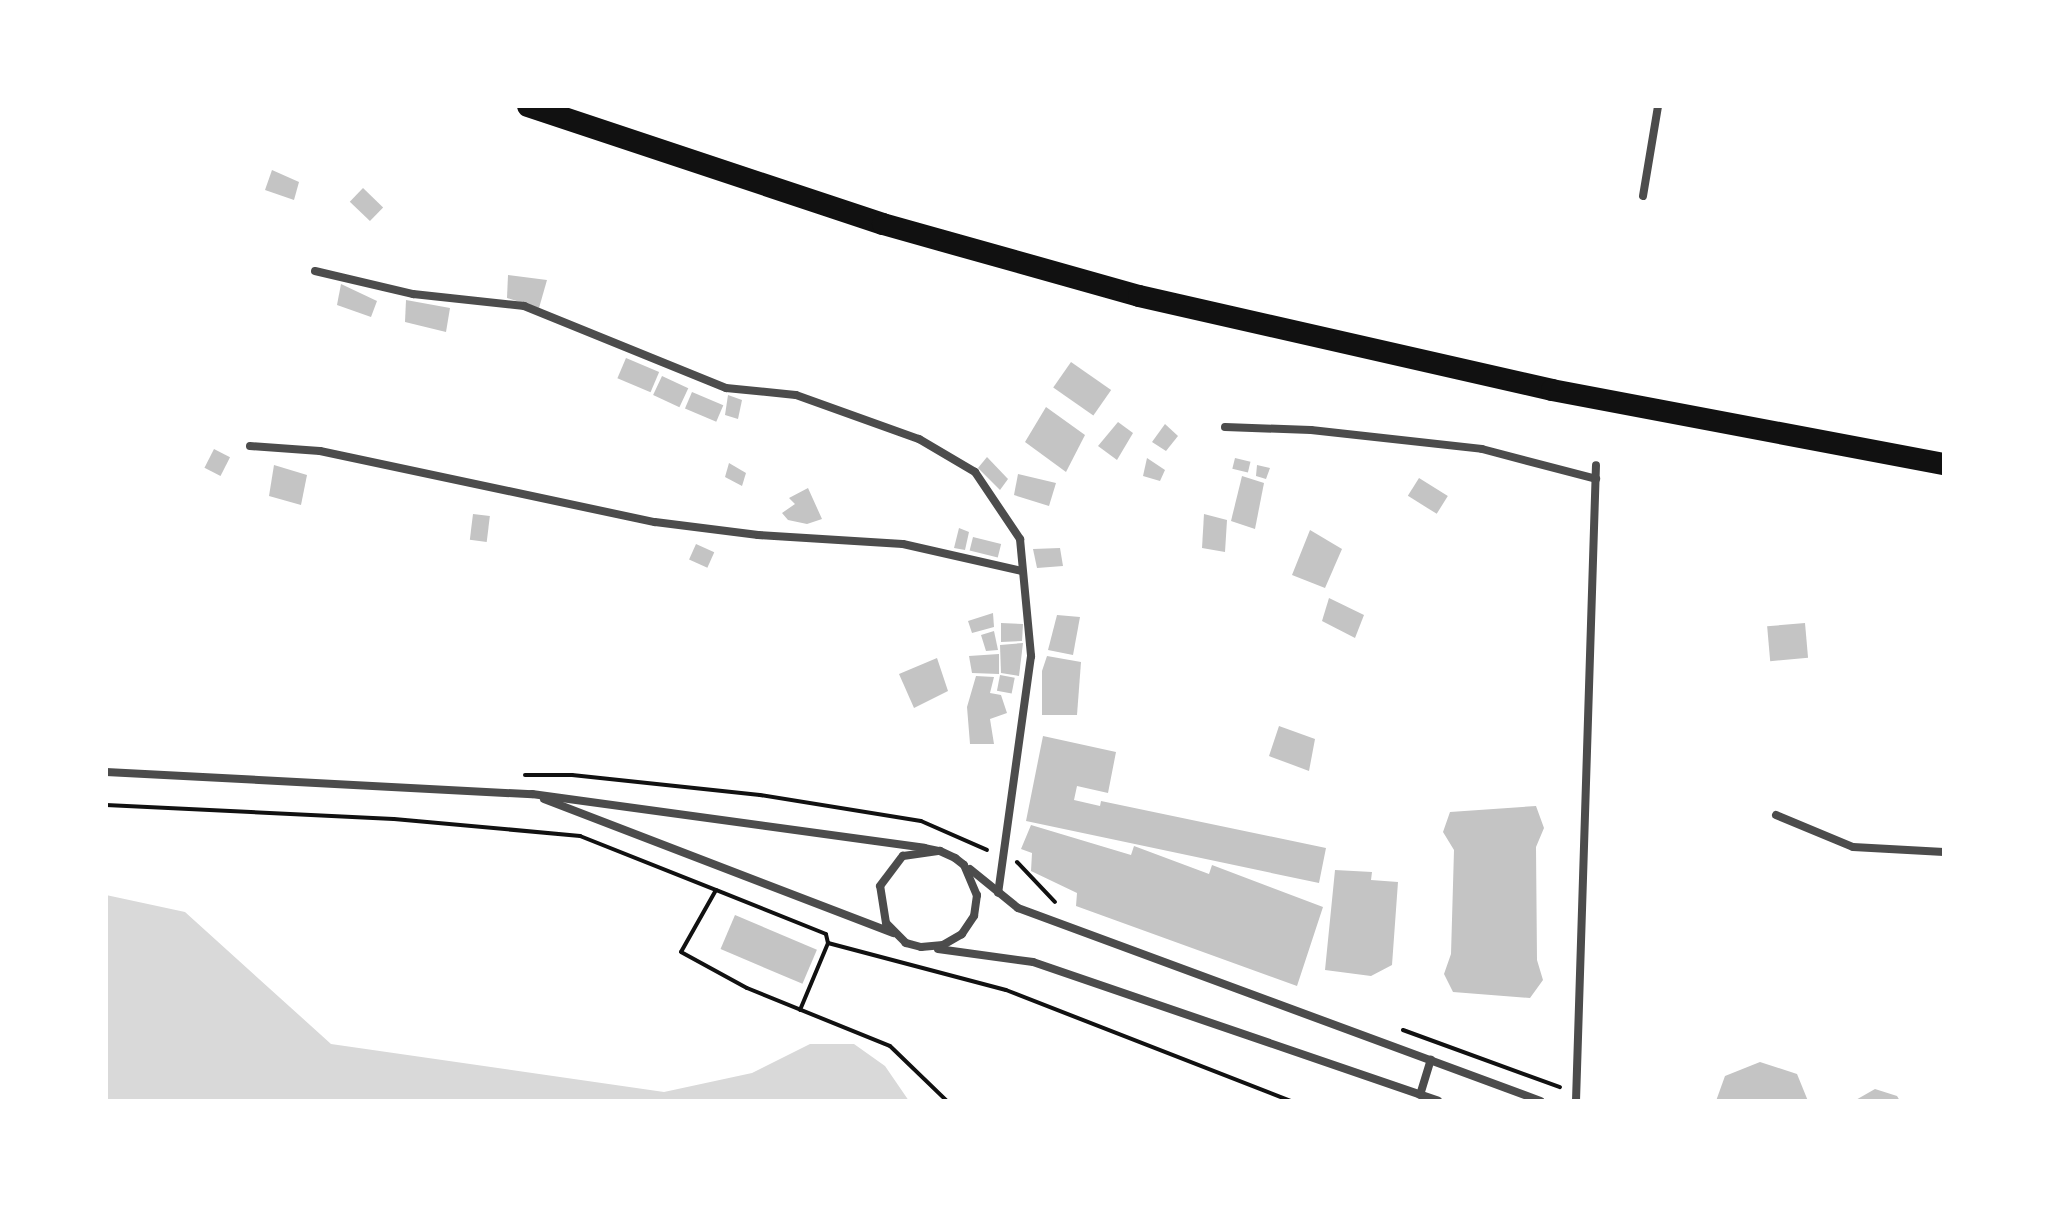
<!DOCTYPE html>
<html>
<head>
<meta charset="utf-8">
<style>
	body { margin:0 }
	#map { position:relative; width:2050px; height:1207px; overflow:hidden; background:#fff; font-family:"PT Serif",serif }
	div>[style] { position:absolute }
	.water>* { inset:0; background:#d9d9d9 }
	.building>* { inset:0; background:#c4c4c4; transform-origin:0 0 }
	.path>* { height:4px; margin:-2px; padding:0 2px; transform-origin:2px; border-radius:2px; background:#111 }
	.minor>* { height:8px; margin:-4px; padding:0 4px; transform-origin:4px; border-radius:4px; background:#4c4c4c }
	.trunk>* { height:22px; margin:-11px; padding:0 11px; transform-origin:11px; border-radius:11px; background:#111 }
	span { translate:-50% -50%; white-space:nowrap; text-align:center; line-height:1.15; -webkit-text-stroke:7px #fff; paint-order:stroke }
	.frame { position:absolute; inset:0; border:108px solid #fff; pointer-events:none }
</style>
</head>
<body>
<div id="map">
	<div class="water">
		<div style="clip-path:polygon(106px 895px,185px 912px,331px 1044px,664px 1092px,752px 1073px,810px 1044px,854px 1044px,885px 1066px,909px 1101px,106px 1101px)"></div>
	</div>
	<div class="building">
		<div style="clip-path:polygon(272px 170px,299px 182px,294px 200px,265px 190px)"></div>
		<div style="left:363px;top:188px;width:28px;height:19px;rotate:44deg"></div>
		<div style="clip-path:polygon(508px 275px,547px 280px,539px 308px,507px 298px)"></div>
		<div style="clip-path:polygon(341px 284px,377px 301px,371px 317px,337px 305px)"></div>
		<div style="clip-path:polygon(406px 300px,450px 308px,446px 332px,405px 322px)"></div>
		<div style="left:626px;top:358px;width:36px;height:22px;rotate:23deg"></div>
		<div style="left:1071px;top:362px;width:49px;height:31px;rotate:35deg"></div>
		<div style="left:662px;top:376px;width:29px;height:21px;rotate:25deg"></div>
		<div style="left:692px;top:392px;width:34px;height:18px;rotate:23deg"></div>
		<div style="clip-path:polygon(728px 395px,742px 400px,738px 419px,725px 415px)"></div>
		<div style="clip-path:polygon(1046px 407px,1085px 435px,1066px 472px,1025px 442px)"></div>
		<div style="clip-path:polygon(1118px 422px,1133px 433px,1117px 460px,1098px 446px)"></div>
		<div style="clip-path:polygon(1165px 424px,1178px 436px,1166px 451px,1152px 442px)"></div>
		<div style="left:214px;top:449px;width:18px;height:21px;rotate:27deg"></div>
		<div style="clip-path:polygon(987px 457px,1008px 479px,1000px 490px,978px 468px)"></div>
		<div style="clip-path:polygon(1147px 458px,1165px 470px,1160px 481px,1143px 476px)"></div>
		<div style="left:1235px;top:458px;width:16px;height:11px;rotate:14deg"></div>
		<div style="clip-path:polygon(729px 463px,746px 473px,742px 486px,725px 477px)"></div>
		<div style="clip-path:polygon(274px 465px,307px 475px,301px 505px,269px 496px)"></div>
		<div style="clip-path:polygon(1257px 465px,1270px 468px,1266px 479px,1256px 476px)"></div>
		<div style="clip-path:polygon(1018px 474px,1056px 483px,1049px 506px,1014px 495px)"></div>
		<div style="clip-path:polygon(1242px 476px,1264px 483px,1255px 529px,1231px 521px)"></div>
		<div style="left:1419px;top:478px;width:34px;height:21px;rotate:32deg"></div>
		<div style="clip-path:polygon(808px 488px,822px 519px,807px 524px,788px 520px,782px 513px,795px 504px,789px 498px)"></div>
		<div style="left:473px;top:514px;width:17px;height:26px;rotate:7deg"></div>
		<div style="clip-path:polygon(1204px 514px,1227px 520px,1225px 552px,1202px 548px)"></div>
		<div style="clip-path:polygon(959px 528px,969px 532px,965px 550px,954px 548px)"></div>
		<div style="clip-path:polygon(1310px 530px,1342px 549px,1325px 588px,1292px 575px)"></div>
		<div style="left:973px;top:537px;width:29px;height:14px;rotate:14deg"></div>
		<div style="left:696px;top:544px;width:20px;height:17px;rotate:24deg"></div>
		<div style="clip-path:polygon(1060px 548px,1063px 566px,1037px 568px,1033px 549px)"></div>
		<div style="clip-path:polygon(1329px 598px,1364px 615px,1355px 638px,1322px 621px)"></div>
		<div style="clip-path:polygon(993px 613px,994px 627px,972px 633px,968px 621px)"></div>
		<div style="clip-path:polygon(1057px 615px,1080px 617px,1073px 655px,1048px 650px)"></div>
		<div style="clip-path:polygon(1001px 623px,1023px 624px,1022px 641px,1001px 642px)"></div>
		<div style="left:1805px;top:623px;width:35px;height:38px;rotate:85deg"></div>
		<div style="clip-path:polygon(994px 631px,998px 650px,986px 651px,981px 635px)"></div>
		<div style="clip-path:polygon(1023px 643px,1019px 676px,1001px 673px,1000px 645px)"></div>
		<div style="clip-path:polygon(999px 654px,999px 674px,972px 673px,969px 656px)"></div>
		<div style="clip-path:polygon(1047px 656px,1081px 662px,1077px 715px,1042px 715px,1042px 671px)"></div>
		<div style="clip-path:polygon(937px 658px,948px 691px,914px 708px,899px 674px)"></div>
		<div style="left:1000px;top:675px;width:15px;height:16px;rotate:11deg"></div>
		<div style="clip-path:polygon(976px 676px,994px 677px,990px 693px,1001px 695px,1007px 713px,990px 719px,994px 744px,970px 744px,967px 707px)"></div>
		<div style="clip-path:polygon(1279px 726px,1315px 739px,1309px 771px,1269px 756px)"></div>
		<div style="clip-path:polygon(1043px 736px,1116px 752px,1108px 793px,1077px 786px,1074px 800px,1100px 806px,1101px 801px,1326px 848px,1319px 883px,1026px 821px)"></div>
		<div style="clip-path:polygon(1536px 806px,1544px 828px,1536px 847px,1537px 960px,1543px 980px,1530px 998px,1453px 992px,1444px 974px,1451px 954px,1454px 850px,1443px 832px,1450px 812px)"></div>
		<div style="clip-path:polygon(1031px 825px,1131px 855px,1134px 846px,1209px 874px,1212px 865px,1323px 907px,1297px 986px,1076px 906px,1077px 893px,1031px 871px,1032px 853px,1021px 849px)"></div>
		<div style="clip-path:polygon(1335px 870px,1372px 872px,1371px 880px,1398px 882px,1392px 965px,1371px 976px,1325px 970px)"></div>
		<div style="left:735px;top:915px;width:89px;height:37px;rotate:23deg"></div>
		<div style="clip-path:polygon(1760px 1062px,1797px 1074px,1808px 1101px,1716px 1101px,1725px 1076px)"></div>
		<div style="clip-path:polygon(1875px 1089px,1897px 1096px,1900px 1101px,1854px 1101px)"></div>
	</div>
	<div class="path">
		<div style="left:525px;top:775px;width:47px"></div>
		<div style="left:572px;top:775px;width:189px;rotate:6.1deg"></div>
		<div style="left:760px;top:795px;width:163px;rotate:9.2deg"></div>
		<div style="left:921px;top:821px;width:72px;rotate:23.7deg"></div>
		<div style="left:106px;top:805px;width:288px;rotate:2.8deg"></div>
		<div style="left:394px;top:819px;width:187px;rotate:5.2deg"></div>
		<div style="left:580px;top:836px;width:146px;rotate:21.7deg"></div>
		<div style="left:1017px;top:862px;width:55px;rotate:46.5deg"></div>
		<div style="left:828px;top:943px;width:9px;rotate:-103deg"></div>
		<div style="left:826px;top:934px;width:118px;rotate:-158.2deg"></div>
		<div style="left:716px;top:890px;width:71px;rotate:119.4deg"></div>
		<div style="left:681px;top:952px;width:75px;rotate:28.6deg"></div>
		<div style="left:747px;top:988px;width:154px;rotate:22.1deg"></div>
		<div style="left:890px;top:1046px;width:79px;rotate:44deg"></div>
		<div style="left:828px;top:943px;width:184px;rotate:14.8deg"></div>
		<div style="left:1006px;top:990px;width:306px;rotate:21.3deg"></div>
		<div style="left:800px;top:1010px;width:73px;rotate:-67.3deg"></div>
		<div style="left:1403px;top:1030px;width:167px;rotate:20deg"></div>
	</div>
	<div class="minor">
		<div style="left:1643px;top:196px;width:91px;rotate:-80.5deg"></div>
		<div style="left:315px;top:271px;width:101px;rotate:13.2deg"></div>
		<div style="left:413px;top:294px;width:112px;rotate:6.2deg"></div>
		<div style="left:524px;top:306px;width:218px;rotate:22.1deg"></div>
		<div style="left:726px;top:388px;width:70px;rotate:5.7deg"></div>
		<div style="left:796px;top:395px;width:131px;rotate:19.7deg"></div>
		<div style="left:919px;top:439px;width:65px;rotate:30.5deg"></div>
		<div style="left:975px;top:472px;width:81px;rotate:56.1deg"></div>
		<div style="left:1020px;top:539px;width:118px;rotate:84.6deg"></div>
		<div style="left:1031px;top:656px;width:239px;rotate:97.9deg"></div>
		<div style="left:1225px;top:427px;width:86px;rotate:2deg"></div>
		<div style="left:1311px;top:430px;width:172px;rotate:6.3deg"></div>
		<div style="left:1482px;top:449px;width:118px;rotate:14.7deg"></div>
		<div style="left:250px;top:446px;width:70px;rotate:4.1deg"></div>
		<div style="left:320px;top:451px;width:342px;rotate:12deg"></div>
		<div style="left:655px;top:522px;width:104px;rotate:7.2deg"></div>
		<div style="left:758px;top:535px;width:145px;rotate:3.6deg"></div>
		<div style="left:903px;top:544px;width:122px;rotate:12.8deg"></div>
		<div style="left:106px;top:772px;width:427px;rotate:3deg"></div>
		<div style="left:532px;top:794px;width:396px;rotate:7.8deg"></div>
		<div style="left:924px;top:848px;width:16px;rotate:11deg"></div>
		<div style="left:940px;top:851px;width:17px;rotate:25deg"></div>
		<div style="left:955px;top:858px;width:11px;rotate:38deg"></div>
		<div style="left:964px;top:865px;width:33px;rotate:67deg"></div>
		<div style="left:977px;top:895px;width:21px;rotate:98deg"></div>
		<div style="left:974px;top:916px;width:22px;rotate:124deg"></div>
		<div style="left:962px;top:934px;width:22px;rotate:150deg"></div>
		<div style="left:943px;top:945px;width:22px;rotate:175deg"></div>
		<div style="left:921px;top:947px;width:16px;rotate:-165deg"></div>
		<div style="left:906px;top:943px;width:28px;rotate:-135deg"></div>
		<div style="left:886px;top:923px;width:37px;rotate:-99deg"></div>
		<div style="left:880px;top:886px;width:38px;rotate:-53deg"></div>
		<div style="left:903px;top:856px;width:37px;rotate:-8deg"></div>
		<div style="left:544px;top:799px;width:374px;rotate:21deg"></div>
		<div style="left:1776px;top:815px;width:83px;rotate:22.6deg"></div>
		<div style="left:1853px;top:847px;width:91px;rotate:3.1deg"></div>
		<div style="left:970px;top:869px;width:62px;rotate:39.1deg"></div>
		<div style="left:1018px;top:908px;width:557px;rotate:20.26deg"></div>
		<div style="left:938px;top:949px;width:96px;rotate:7.8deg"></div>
		<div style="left:1033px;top:962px;width:428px;rotate:18.9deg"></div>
		<div style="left:1420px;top:1095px;width:37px;rotate:-73deg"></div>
		<div style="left:1576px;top:1101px;width:636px;rotate:-88.2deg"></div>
	</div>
	<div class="trunk">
		<div style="left:528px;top:106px;width:374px;rotate:18.4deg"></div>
		<div style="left:883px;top:224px;width:266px;rotate:15.7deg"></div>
		<div style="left:1139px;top:296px;width:424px;rotate:12.8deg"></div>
		<div style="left:1552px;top:390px;width:399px;rotate:10.7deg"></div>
	</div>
	<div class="frame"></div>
</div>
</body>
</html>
